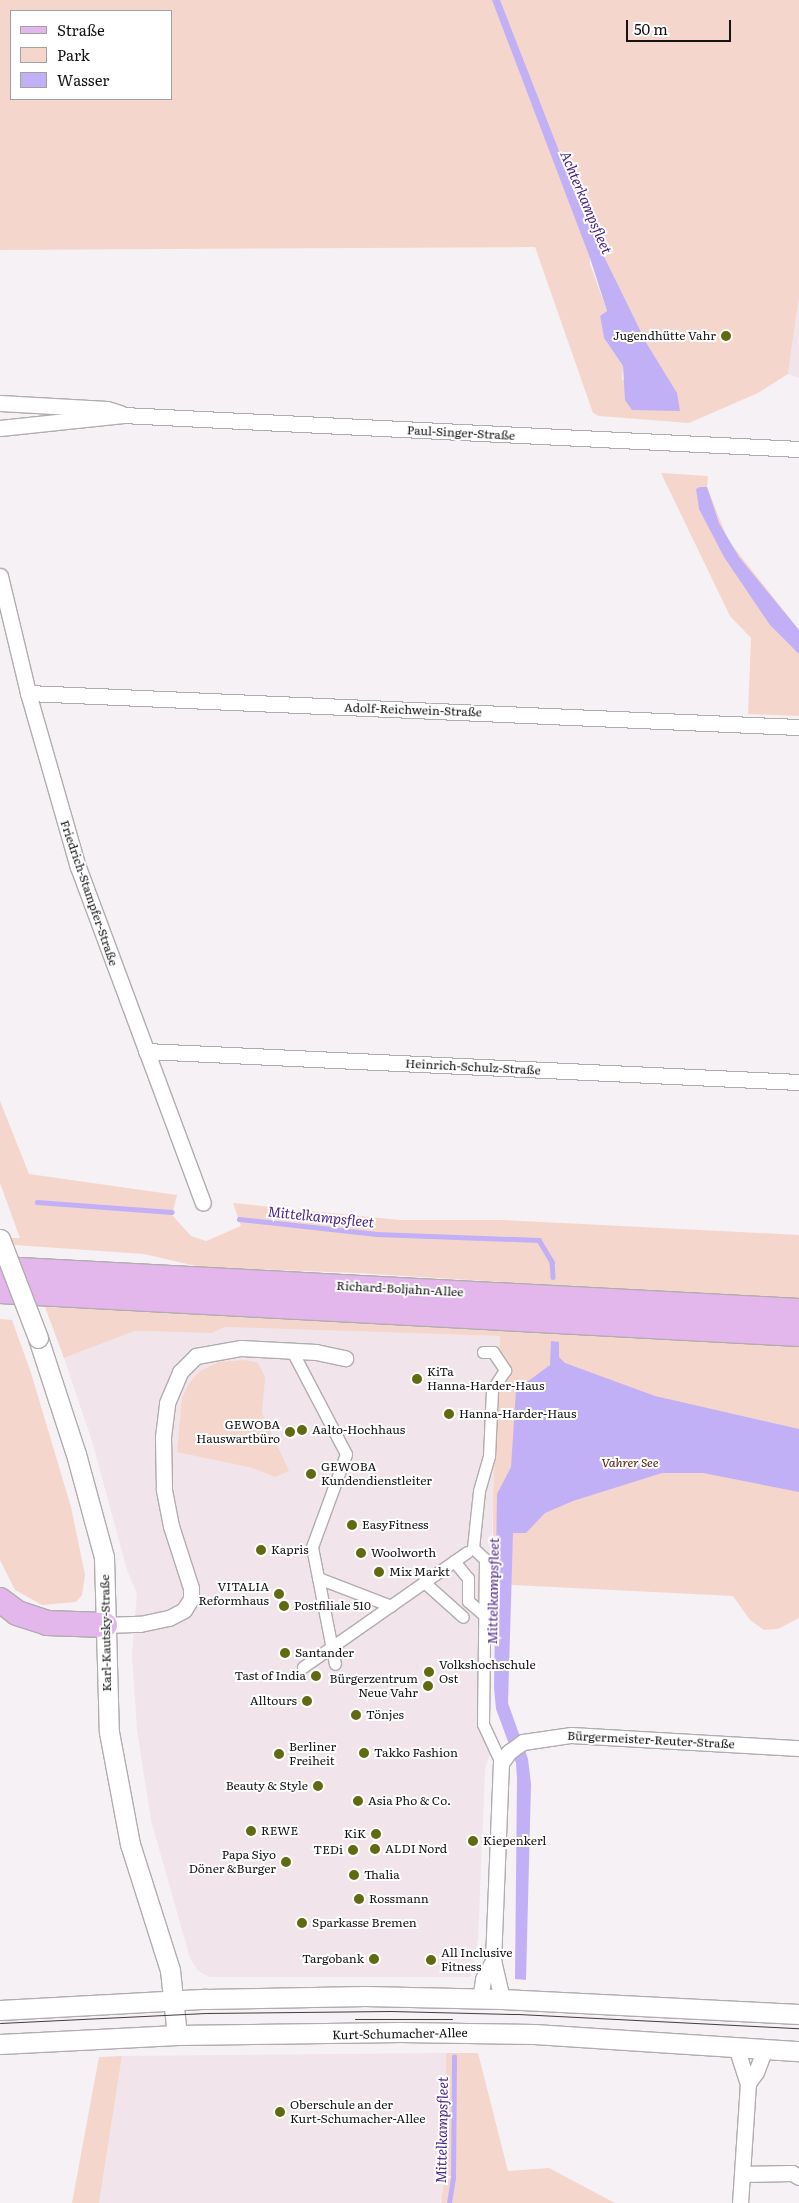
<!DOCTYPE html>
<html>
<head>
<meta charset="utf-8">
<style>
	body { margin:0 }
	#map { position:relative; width:799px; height:2203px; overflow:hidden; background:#f6f1f4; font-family:Literata,serif }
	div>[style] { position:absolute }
	.built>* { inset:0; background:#f1e4ea }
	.green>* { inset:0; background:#f5d6cc }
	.water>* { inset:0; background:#c2b0f7 }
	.stream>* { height:4.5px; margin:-2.25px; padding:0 2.25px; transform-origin:2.25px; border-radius:2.25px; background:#c2b0f7 }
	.roads { filter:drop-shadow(1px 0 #b1acaf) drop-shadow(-1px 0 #b1acaf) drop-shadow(0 1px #b1acaf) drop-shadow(0 -1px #b1acaf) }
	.pedestrian>* { height:11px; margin:-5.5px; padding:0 5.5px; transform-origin:5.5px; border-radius:5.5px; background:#fff }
	.minor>* { height:15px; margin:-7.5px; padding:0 7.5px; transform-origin:7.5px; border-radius:7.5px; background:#fff }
	.tertiary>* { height:19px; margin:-9.5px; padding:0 9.5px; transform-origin:9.5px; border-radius:9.5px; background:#fff }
	.primary>* { height:24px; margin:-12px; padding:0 12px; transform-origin:12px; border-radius:12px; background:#e3b7eb }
	.tram>* { height:1px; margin:-0.5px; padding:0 0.5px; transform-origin:0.5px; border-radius:0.5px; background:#413e40 }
	.bridges { filter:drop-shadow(1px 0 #b1acaf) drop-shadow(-1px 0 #b1acaf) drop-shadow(0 1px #b1acaf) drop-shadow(0 -1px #b1acaf) }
	.tertiary-bridge>* { height:19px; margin:-9.5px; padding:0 9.5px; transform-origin:9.5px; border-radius:9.5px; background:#fff }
	.dots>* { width:14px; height:14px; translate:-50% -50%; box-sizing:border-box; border:2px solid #fff; border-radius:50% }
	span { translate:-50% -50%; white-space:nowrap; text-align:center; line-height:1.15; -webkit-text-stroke:4px #fff; paint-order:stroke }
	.poi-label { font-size:12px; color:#151314 }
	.right { translate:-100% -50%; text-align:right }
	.left { translate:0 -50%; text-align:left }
	.street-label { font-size:12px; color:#151314 }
	.park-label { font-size:12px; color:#551904; font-style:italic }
	.water-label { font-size:14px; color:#4a2387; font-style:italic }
	.legend { position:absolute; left:10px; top:10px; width:162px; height:90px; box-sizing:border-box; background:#fff; border:1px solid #a1a1a1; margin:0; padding:6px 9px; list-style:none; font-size:15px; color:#151314 }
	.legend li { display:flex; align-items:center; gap:10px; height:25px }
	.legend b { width:25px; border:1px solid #a1a1a1 }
	.scale { position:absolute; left:626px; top:20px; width:105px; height:22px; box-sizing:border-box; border:2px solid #151314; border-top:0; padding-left:6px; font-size:15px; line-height:18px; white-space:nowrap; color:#151314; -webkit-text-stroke:4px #fff; paint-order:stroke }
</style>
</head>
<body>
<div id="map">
	<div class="built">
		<div style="clip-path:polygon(799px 297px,799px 378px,788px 374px)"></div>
		<div style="clip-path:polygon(225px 1327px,500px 1336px,493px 1495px,489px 1725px,498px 1742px,489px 1756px,485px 1769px,478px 1939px,470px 1977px,210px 1977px,198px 1971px,190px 1958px,151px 1820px,137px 1730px,132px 1654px,137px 1594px,127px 1570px,92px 1441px,64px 1358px,135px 1331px,212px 1333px)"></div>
		<div style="clip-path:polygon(446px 2053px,446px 2167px,441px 2203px,99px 2203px,122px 2056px)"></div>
	</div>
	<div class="green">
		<div style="clip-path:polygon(evenodd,0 0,799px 0,799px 297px,788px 374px,758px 393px,689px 423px,599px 416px,593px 413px,535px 247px,0 250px,0 0,11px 11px,171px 11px,171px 99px,11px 99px,11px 11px,0 0,599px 248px,647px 344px,662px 371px,622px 380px,623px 366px,604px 338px,600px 316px,607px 311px,590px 264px,590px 258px,599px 248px)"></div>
		<div style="clip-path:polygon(661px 473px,708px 476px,707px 487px,728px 540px,799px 630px,799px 716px,748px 714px,751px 638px,730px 616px)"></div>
		<div style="clip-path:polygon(0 1101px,29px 1174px,177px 1195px,172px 1215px,191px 1236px,206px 1241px,241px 1226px,233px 1203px,400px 1220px,505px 1220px,799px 1235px,799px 1300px,356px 1273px,200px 1267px,144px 1254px,0 1244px,0 1238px,20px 1238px,0 1183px)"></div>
		<div style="clip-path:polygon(45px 1307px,314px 1317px,799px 1344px,799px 1618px,778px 1629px,764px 1630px,750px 1620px,733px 1596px,493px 1584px,493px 1495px,500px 1336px,225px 1327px,212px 1333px,135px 1331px,64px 1358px)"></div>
		<div style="clip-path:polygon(0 1319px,12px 1320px,31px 1373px,71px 1507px,85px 1575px,82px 1595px,76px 1602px,42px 1605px,15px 1590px,0 1560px)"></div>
		<div style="clip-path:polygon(245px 1360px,258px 1363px,265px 1377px,262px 1413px,289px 1471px,275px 1477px,253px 1468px,177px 1452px,182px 1398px,189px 1383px,200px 1371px,219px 1362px)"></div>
		<div style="clip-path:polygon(446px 2053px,478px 2053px,508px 2171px,549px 2168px,615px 2203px,441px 2203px,446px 2167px)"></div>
		<div style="clip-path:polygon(122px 2056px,99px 2203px,72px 2203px,99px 2057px)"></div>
	</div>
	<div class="water">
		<div style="clip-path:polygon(492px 0,500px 0,586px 220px,647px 344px,677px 393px,680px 411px,632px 410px,625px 400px,623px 366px,604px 338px,600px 316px,607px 311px,590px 258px)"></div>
		<div style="clip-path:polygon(700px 487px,707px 487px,719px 523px,739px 557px,799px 630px,799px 654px,770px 625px,724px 557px,699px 509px,696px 489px)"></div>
		<div style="clip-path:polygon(551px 1341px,559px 1342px,559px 1357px,565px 1363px,655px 1396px,799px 1429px,799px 1492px,703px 1473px,662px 1473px,573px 1501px,545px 1513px,526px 1533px,513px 1533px,508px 1703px,528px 1759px,531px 1784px,526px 1980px,515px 1979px,517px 1779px,516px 1763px,496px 1709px,494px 1688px,497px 1494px,511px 1467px,516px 1390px,550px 1365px)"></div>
	</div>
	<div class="stream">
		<div style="left:37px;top:1202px;width:135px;rotate:4.2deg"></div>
		<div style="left:239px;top:1219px;width:138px;rotate:6.2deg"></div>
		<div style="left:376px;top:1234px;width:163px;rotate:2.1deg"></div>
		<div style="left:539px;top:1240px;width:26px;rotate:59deg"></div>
		<div style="left:552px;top:1262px;width:15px;rotate:86deg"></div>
		<div style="left:449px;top:2203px;width:26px;rotate:-81deg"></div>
		<div style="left:453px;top:2177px;width:120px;rotate:-89.5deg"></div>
	</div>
	<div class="roads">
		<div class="pedestrian">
			<div style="left:292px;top:1351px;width:116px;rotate:62.3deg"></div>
			<div style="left:346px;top:1454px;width:99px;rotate:110.1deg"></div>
			<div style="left:312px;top:1547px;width:119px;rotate:78.9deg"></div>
			<div style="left:483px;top:1352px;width:10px"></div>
			<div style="left:493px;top:1352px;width:22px;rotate:56deg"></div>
			<div style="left:505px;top:1370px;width:24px;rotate:123deg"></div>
			<div style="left:492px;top:1390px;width:66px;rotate:92.6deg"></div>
			<div style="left:489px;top:1456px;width:36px;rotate:106deg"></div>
			<div style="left:479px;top:1491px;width:57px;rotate:96deg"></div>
			<div style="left:473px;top:1548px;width:16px;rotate:43deg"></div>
			<div style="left:485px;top:1559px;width:165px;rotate:90.7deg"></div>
			<div style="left:483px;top:1724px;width:43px;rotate:65.2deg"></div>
			<div style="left:454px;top:1561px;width:22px;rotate:51deg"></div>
			<div style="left:468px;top:1578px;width:23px;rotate:90deg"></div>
			<div style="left:468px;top:1601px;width:23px;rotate:41deg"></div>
			<div style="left:318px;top:1578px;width:78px;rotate:21deg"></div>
			<div style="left:424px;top:1582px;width:52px;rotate:41.9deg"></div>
			<div style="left:303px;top:1667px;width:200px;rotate:-35deg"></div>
		</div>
		<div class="minor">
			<div style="left:0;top:403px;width:107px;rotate:3.2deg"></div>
			<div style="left:107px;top:409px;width:14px;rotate:17deg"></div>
			<div style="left:0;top:428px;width:124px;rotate:-6deg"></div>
			<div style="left:123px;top:415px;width:677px;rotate:2.88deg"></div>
			<div style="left:0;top:576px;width:120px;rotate:76.5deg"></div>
			<div style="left:28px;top:693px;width:181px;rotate:74deg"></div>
			<div style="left:78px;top:867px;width:358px;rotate:69.6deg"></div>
			<div style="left:28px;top:693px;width:772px;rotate:2.53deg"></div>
			<div style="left:146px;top:1051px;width:654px;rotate:2.72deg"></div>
			<div style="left:105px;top:1625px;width:35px;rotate:-2deg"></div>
			<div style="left:140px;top:1624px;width:30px;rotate:-12deg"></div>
			<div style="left:169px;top:1618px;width:17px;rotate:-28deg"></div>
			<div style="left:184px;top:1610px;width:13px;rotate:-58deg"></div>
			<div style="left:191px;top:1599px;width:11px;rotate:-90deg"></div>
			<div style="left:191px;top:1588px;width:65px;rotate:-107.9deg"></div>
			<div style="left:171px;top:1526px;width:38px;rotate:-101deg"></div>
			<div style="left:164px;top:1489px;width:52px;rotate:-91.1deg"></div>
			<div style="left:163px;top:1437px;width:34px;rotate:-83deg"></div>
			<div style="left:167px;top:1403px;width:34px;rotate:-67deg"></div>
			<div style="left:180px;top:1372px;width:23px;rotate:-45deg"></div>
			<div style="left:196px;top:1356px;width:46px;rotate:-10.1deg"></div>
			<div style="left:241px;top:1348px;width:75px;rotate:3.1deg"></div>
			<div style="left:316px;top:1352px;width:30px;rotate:12deg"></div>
			<div style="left:480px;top:1999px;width:20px;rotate:-81deg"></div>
			<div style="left:483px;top:1979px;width:21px;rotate:-61deg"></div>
			<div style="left:502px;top:1999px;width:39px;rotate:-103deg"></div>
			<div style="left:493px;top:1961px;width:198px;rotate:-87.7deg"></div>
			<div style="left:501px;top:1763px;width:14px;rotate:-54deg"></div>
			<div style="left:509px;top:1752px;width:17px;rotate:-36deg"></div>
			<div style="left:523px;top:1742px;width:49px;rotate:-8.3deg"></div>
			<div style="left:571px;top:1735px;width:228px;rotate:3.3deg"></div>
			<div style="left:736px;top:2047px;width:38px;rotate:72deg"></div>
			<div style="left:748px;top:2083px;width:120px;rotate:93.8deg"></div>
			<div style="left:748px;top:2083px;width:14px;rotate:-54deg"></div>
			<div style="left:756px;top:2072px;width:25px;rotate:-69deg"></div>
			<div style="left:743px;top:2174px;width:49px;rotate:-1.2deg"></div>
			<div style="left:792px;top:2173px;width:8px;rotate:30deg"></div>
		</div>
		<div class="tertiary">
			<div style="left:38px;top:1338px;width:122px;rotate:71.9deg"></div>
			<div style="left:76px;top:1454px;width:107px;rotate:74.8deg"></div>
			<div style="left:104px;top:1557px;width:175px;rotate:88.4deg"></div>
			<div style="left:109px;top:1732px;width:114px;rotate:79.4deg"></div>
			<div style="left:130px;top:1844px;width:132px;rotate:72.4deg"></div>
			<div style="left:170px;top:1970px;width:65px;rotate:83.9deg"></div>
			<div style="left:0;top:2010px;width:206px;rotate:-3.1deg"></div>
			<div style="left:206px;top:1999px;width:159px;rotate:-1.1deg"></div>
			<div style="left:365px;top:1996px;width:137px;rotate:1.3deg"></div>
			<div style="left:502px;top:1999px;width:297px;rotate:2.9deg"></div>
			<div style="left:0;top:2044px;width:177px;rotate:-2.9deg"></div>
			<div style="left:177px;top:2035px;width:223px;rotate:-0.8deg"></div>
			<div style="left:400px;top:2032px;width:134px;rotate:0.9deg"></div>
			<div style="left:534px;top:2034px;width:266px;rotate:3.7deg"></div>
		</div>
		<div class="primary">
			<div style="left:0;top:1269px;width:800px;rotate:3.01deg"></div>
			<div style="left:0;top:1291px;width:800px;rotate:3.08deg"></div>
			<div style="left:0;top:1600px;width:21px;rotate:37deg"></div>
			<div style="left:17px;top:1613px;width:32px;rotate:18deg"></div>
			<div style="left:47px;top:1623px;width:58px;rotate:2deg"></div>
		</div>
	</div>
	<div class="tram">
		<div style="left:355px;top:2019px;width:97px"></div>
		<div style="left:0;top:2023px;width:206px;rotate:-2.8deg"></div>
		<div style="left:206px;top:2013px;width:185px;rotate:-0.6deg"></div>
		<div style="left:391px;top:2011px;width:127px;rotate:1.4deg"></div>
		<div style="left:518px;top:2014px;width:281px;rotate:2.9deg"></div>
	</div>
	<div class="bridges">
		<div class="tertiary-bridge">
			<div style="left:0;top:1239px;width:106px;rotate:69deg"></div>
		</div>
	</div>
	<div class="dots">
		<div style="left:726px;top:336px;background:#616a10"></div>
		<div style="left:417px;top:1379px;background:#616a10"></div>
		<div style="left:449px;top:1414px;background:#616a10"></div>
		<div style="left:302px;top:1430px;background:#616a10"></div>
		<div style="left:290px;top:1432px;background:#616a10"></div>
		<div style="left:311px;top:1474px;background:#616a10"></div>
		<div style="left:352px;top:1525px;background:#616a10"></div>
		<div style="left:261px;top:1550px;background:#616a10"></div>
		<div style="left:361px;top:1553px;background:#616a10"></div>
		<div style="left:379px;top:1572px;background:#616a10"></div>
		<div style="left:279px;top:1594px;background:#616a10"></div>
		<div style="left:284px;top:1606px;background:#616a10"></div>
		<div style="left:285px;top:1653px;background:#616a10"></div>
		<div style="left:429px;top:1672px;background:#616a10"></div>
		<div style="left:316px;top:1676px;background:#616a10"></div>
		<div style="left:428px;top:1686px;background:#616a10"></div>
		<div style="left:307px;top:1701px;background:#616a10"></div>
		<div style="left:356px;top:1715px;background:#616a10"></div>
		<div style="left:364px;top:1753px;background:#616a10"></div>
		<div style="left:279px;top:1754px;background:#616a10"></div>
		<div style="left:318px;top:1786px;background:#616a10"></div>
		<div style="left:358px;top:1801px;background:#616a10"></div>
		<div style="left:251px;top:1831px;background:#616a10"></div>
		<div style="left:376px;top:1834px;background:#616a10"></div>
		<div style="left:473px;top:1841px;background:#616a10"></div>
		<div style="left:375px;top:1849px;background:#616a10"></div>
		<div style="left:353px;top:1850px;background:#616a10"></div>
		<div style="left:286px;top:1862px;background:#616a10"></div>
		<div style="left:354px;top:1875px;background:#616a10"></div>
		<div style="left:359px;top:1899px;background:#616a10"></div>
		<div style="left:302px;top:1923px;background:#616a10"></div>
		<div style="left:374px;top:1959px;background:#616a10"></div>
		<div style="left:431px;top:1960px;background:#616a10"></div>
		<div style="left:280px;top:2112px;background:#616a10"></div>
	</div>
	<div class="poi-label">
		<span class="right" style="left:716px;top:336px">Jugendhütte Vahr</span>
		<span class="left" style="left:427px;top:1379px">KiTa<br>Hanna-Harder-Haus</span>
		<span class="left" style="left:459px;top:1414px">Hanna-Harder-Haus</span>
		<span class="right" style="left:280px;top:1432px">GEWOBA<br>Hauswartbüro</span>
		<span class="left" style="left:312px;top:1430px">Aalto-Hochhaus</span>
		<span class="left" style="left:321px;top:1474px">GEWOBA<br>Kundendienstleiter</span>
		<span class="left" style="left:362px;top:1525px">EasyFitness</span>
		<span class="left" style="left:271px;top:1550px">Kapris</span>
		<span class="left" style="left:371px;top:1553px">Woolworth</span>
		<span class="left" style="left:389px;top:1572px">Mix Markt</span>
		<span class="right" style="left:269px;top:1594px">VITALIA<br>Reformhaus</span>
		<span class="left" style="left:294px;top:1606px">Postfiliale 510</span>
		<span class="left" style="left:295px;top:1653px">Santander</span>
		<span class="left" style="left:439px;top:1672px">Volkshochschule<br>Ost</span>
		<span class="right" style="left:306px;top:1676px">Tast of India</span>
		<span class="right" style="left:418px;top:1686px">Bürgerzentrum<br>Neue Vahr</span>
		<span class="right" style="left:297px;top:1701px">Alltours</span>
		<span class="left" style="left:366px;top:1715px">Tönjes</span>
		<span class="left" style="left:289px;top:1754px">Berliner<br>Freiheit</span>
		<span class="left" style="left:374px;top:1753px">Takko Fashion</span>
		<span class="right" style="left:308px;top:1786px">Beauty &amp; Style</span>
		<span class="left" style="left:368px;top:1801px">Asia Pho &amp; Co.</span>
		<span class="left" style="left:261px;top:1831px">REWE</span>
		<span class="right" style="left:366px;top:1834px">KiK</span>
		<span class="left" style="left:483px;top:1841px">Kiepenkerl</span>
		<span class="left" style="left:385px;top:1849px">ALDI Nord</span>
		<span class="right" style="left:343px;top:1850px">TEDi</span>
		<span class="right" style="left:276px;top:1862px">Papa Siyo<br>Döner &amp;Burger</span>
		<span class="left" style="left:364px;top:1875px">Thalia</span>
		<span class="left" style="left:369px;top:1899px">Rossmann</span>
		<span class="left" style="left:312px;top:1923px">Sparkasse Bremen</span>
		<span class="left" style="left:441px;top:1960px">All Inclusive<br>Fitness</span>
		<span class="right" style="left:364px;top:1959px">Targobank</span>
		<span class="left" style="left:290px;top:2112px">Oberschule an der<br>Kurt-Schumacher-Allee</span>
	</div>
	<div class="street-label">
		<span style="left:461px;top:433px;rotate:3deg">Paul-Singer-Straße</span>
		<span style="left:413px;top:710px;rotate:2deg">Adolf-Reichwein-Straße</span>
		<span style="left:89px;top:893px;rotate:71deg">Friedrich-Stampfer-Straße</span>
		<span style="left:473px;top:1067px;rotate:3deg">Heinrich-Schulz-Straße</span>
		<span style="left:400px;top:1289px;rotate:3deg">Richard-Boljahn-Allee</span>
		<span style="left:106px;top:1633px;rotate:-91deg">Karl-Kautsky-Straße</span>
		<span style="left:651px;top:1740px;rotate:3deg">Bürgermeister-Reuter-Straße</span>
		<span style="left:400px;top:2034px;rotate:-1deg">Kurt-Schumacher-Allee</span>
	</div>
	<div class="park-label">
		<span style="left:630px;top:1463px">Vahrer See</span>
	</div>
	<div class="water-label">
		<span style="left:587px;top:202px;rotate:67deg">Achterkampsfleet</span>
		<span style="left:321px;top:1216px;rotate:6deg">Mittelkampsfleet</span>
		<span style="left:492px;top:1591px;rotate:-89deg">Mittelkampsfleet</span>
		<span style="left:441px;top:2130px;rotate:-89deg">Mittelkampsfleet</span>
	</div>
	<ul class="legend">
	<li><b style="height:6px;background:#e3b7eb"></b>Straße</li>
	<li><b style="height:14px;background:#f5d6cc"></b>Park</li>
	<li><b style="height:14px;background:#c2b0f7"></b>Wasser</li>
	</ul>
	<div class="scale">50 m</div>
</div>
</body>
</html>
